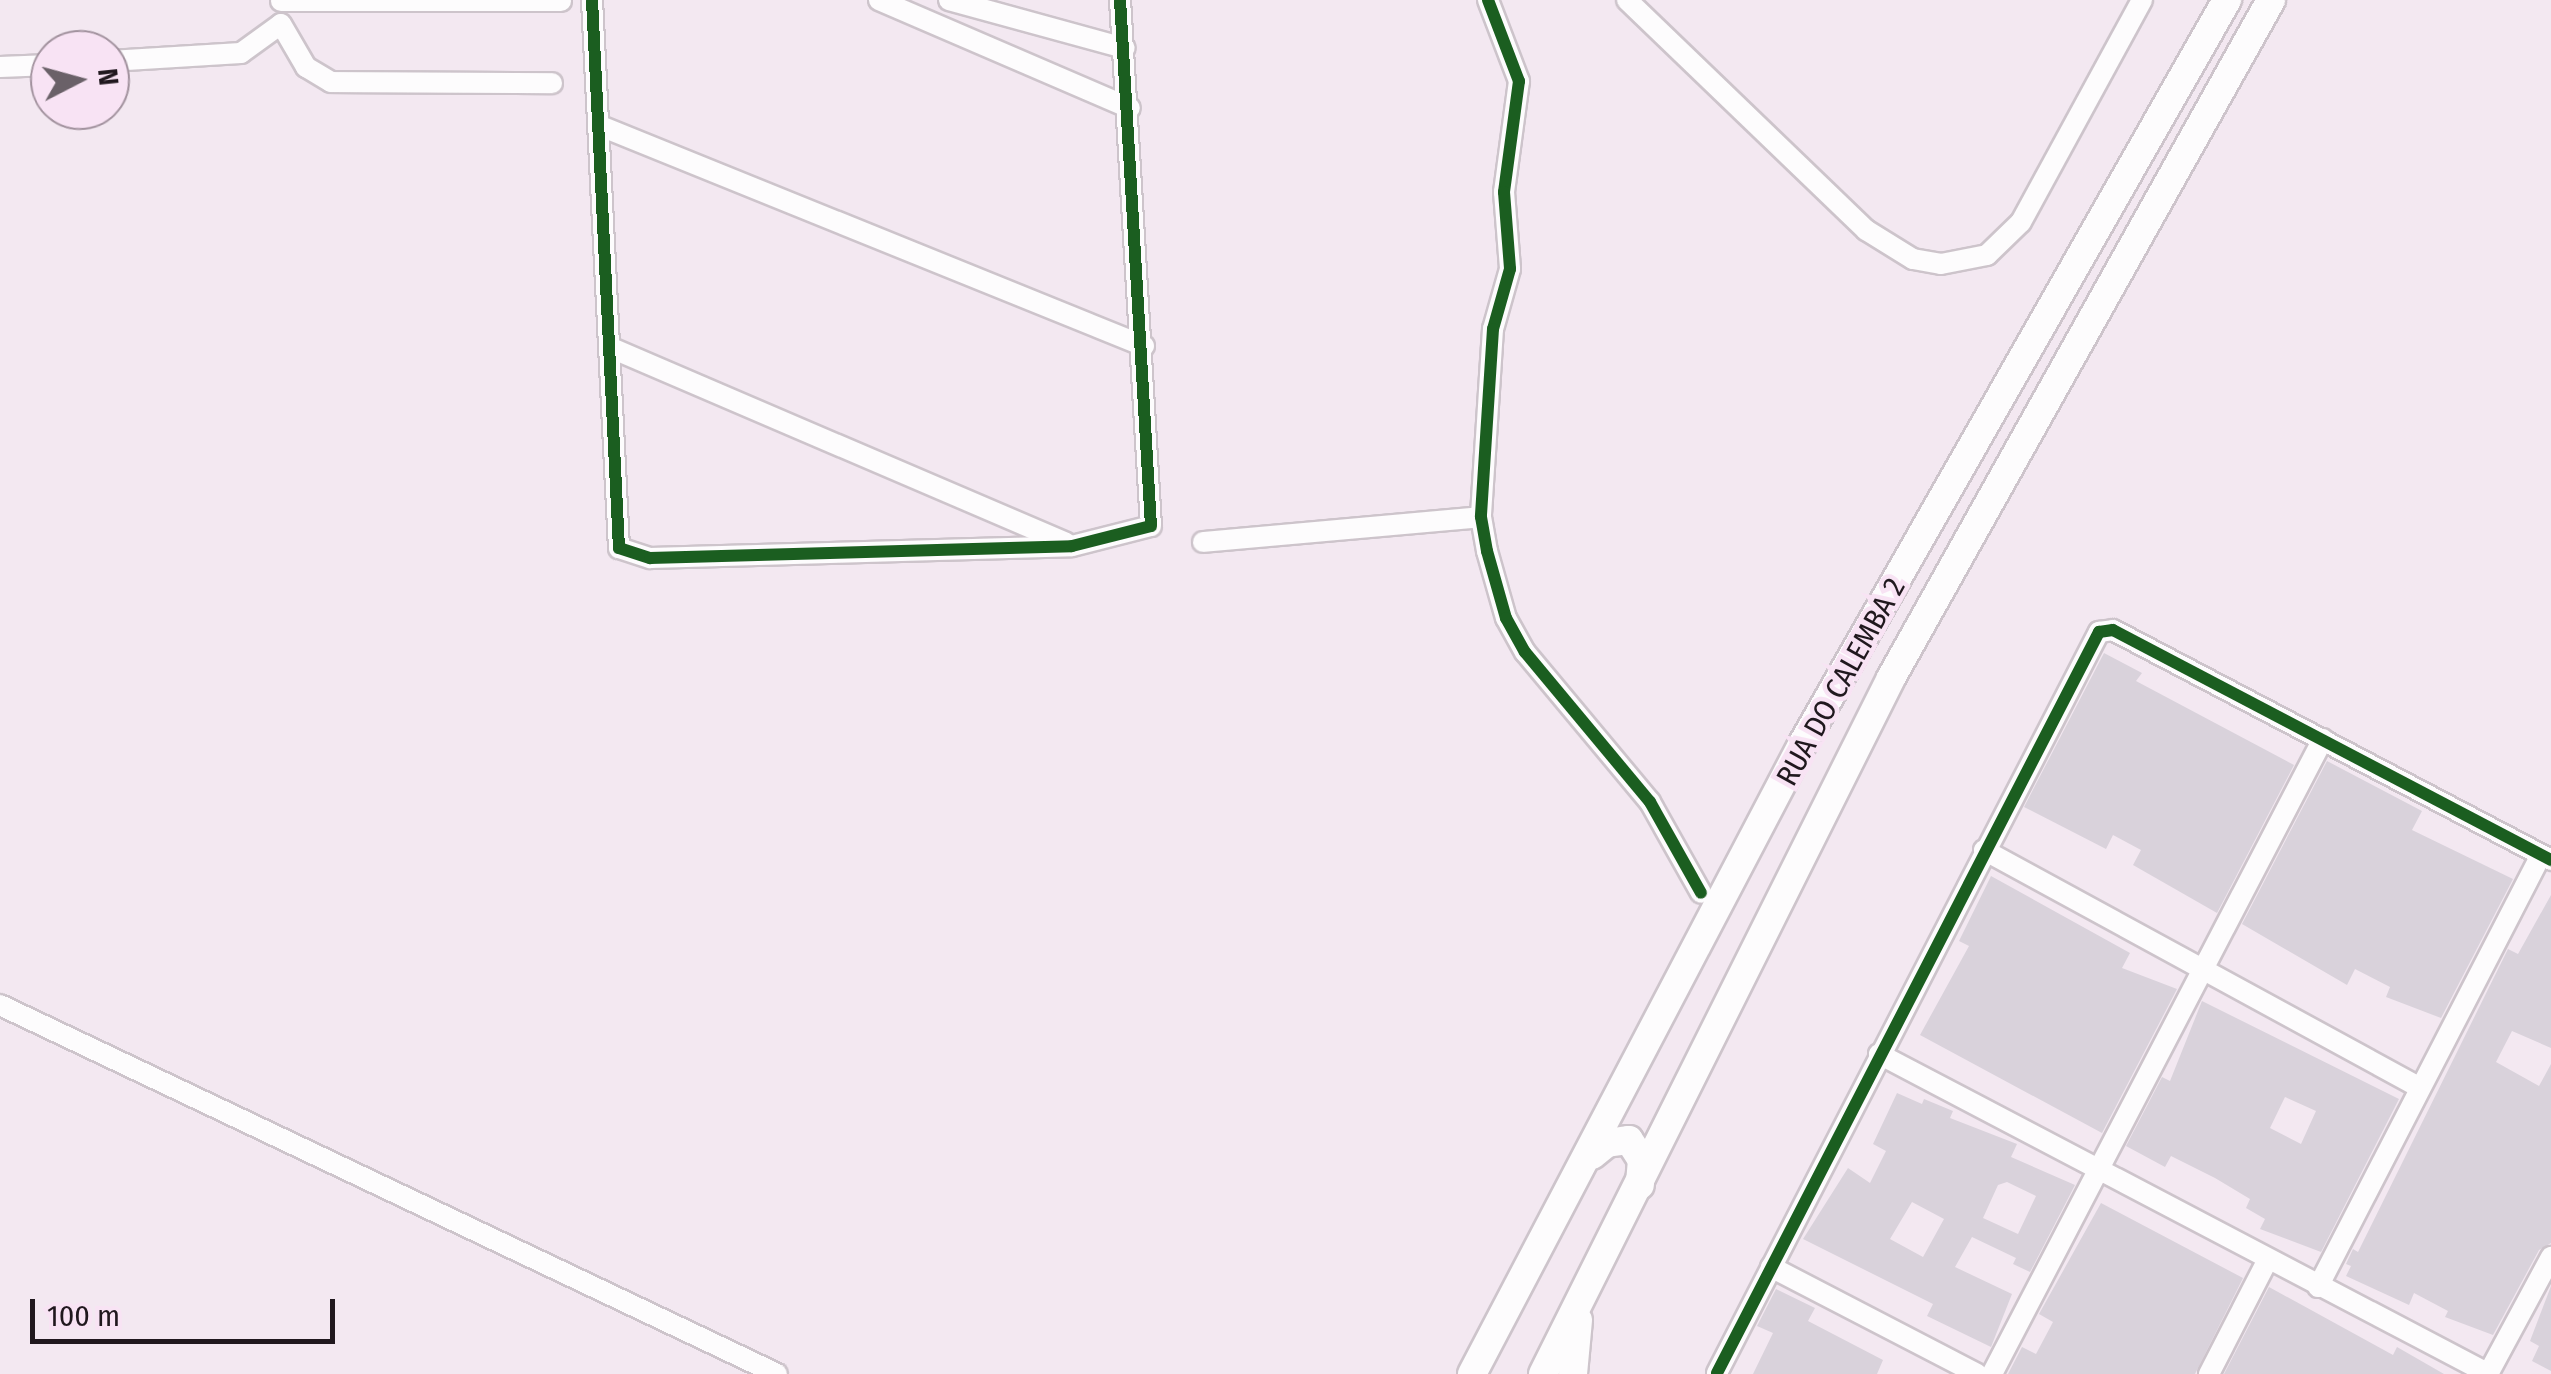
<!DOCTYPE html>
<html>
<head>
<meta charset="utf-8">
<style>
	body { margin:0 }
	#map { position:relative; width:2551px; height:1374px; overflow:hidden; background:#f3e8f1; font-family:"Fira Sans Condensed",sans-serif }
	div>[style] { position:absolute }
	.building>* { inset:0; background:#d9d2db }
	.roads { filter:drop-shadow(2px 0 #cdc4cb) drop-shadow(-2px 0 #cdc4cb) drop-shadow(0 2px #cdc4cb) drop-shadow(0 -2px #cdc4cb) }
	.minor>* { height:20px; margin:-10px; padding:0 10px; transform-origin:10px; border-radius:10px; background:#fdfcfd }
	.secondary>* { height:28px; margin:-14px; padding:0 14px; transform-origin:14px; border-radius:14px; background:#fdfcfd }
	.cycleway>* { height:12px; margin:-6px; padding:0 6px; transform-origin:6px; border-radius:6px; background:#1b5e20 }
	span { translate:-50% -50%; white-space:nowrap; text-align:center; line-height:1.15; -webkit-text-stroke:9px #f8e3f4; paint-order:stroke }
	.street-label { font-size:30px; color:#20181e }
	.north { position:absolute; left:30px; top:30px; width:100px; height:100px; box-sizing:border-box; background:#f8e3f4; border:2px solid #a2929e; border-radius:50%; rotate:84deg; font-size:28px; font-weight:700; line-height:40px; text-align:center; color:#20181e }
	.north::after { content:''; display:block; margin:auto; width:35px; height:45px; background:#6a6168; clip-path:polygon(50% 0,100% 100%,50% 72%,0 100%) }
	.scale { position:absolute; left:30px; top:1299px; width:305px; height:45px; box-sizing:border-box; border:5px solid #20181e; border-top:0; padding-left:12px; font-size:30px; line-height:35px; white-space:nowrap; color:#20181e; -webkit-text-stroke:8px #f8e3f4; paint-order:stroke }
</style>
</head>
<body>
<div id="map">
	<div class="building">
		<div style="clip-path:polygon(2104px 653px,2142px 673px,2136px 681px,2294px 765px,2217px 913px,2133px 865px,2141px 850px,2113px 835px,2106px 849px,2024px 807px)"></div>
		<div style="clip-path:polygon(2327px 761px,2422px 811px,2412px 830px,2513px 879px,2441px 1018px,2386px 997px,2390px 987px,2355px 969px,2347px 985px,2242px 924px)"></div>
		<div style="clip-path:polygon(1991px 876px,2130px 953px,2122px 968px,2177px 989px,2102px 1133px,1920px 1035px,1969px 946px,1959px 941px)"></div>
		<div style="clip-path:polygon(2551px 895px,2551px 1048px,2512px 1031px,2496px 1062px,2539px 1086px,2551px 1064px,2551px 1243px,2539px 1250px,2493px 1335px,2445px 1317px,2448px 1311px,2414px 1293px,2409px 1305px,2346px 1276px,2351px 1266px,2346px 1264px,2353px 1249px,2358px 1252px,2508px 949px,2518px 954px)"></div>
		<div style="clip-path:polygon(evenodd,2202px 1001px,2399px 1099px,2321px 1252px,2260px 1229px,2265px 1219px,2246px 1208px,2250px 1199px,2215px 1178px,2171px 1156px,2165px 1167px,2126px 1146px,2162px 1077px,2170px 1081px,2202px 1001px,2285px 1097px,2316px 1111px,2301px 1144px,2270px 1128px,2285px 1097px)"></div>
		<div style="clip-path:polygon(evenodd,1897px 1093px,1922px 1104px,1924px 1099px,1953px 1111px,1950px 1118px,2017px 1144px,2011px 1157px,2075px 1185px,2030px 1272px,2013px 1264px,2016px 1258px,1972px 1237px,1955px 1267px,2012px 1294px,1991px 1347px,1927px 1316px,1933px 1304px,1803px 1239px,1848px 1168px,1870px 1183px,1886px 1151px,1873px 1144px,1897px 1093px,2007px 1182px,2036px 1196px,2018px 1234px,1983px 1218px,1998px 1185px,2007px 1182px,1897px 1093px,1912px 1202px,1944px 1219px,1923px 1257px,1890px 1239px,1912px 1202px)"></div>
		<div style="clip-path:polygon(2101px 1203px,2243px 1278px,2195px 1374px,2008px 1374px,2022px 1347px,2036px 1354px,2053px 1322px,2039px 1314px)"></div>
		<div style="clip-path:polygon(2551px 1286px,2551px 1371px,2532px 1361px,2539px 1346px,2530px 1341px)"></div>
		<div style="clip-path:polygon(2269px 1287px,2393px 1355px,2397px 1347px,2444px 1374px,2224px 1374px)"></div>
		<div style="clip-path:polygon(1776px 1289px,1815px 1308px,1808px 1321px,1883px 1360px,1877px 1374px,1753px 1374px,1773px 1333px,1757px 1326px)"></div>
	</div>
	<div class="roads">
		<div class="minor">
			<div style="left:592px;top:0;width:549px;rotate:87.18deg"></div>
			<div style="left:619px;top:548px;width:33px;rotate:18deg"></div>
			<div style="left:650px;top:558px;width:422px;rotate:-1.6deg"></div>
			<div style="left:1072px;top:546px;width:81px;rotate:-14.2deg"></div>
			<div style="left:1151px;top:526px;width:527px;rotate:-93.37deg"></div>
			<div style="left:879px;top:0;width:273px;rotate:23.3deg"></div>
			<div style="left:949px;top:0;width:182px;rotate:15.3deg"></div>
			<div style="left:1488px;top:0;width:87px;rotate:69.1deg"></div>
			<div style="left:1519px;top:81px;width:112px;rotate:97.7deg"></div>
			<div style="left:1504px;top:192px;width:77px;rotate:85.5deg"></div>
			<div style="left:1510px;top:269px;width:62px;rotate:105.8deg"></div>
			<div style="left:1493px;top:329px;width:188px;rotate:93.7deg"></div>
			<div style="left:1481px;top:517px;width:35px;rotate:80deg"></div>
			<div style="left:1487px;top:551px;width:70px;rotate:74.2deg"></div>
			<div style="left:1506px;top:618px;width:39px;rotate:61deg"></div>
			<div style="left:1525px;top:652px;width:195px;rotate:50.2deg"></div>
			<div style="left:1650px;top:802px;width:104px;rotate:60.7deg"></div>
			<div style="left:1627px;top:0;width:332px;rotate:43.9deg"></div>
			<div style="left:1866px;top:230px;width:55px;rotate:31.7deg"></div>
			<div style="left:1913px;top:259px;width:28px;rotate:10deg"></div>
			<div style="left:1941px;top:264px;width:47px;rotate:-11.1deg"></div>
			<div style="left:1987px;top:255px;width:47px;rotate:-44.1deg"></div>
			<div style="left:2021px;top:222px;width:253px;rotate:-61.4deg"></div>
			<div style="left:281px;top:1px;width:280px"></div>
			<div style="left:110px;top:61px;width:131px;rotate:-3.5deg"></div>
			<div style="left:241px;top:53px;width:49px;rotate:-35.9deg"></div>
			<div style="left:281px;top:24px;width:50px;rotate:59.8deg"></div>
			<div style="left:306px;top:67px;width:29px;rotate:31deg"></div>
			<div style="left:331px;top:82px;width:221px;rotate:0.3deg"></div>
			<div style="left:0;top:67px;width:50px;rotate:-2.3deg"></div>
			<div style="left:598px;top:125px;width:589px;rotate:22.04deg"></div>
			<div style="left:609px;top:347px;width:497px;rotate:23.2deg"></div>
			<div style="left:1203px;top:542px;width:279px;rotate:-5.1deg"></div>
			<div style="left:1984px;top:850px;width:495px;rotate:28.6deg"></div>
			<div style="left:0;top:1005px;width:860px;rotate:25.4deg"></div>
			<div style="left:1879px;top:1054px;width:689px;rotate:27.68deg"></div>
			<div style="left:1771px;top:1267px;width:232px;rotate:27.4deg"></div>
			<div style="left:2318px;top:1287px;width:486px;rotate:-62.7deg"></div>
			<div style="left:1717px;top:1373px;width:834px;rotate:-62.73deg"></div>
			<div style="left:2099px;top:632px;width:14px;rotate:-8deg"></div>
			<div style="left:2113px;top:630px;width:495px;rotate:27.7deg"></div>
			<div style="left:1992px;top:1374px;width:716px;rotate:-62.47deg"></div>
			<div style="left:2209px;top:1374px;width:127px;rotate:-62.8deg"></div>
			<div style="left:2488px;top:1374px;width:133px;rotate:-61.7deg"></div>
		</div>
		<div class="secondary">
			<div style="left:1592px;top:1155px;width:19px;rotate:-39deg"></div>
			<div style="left:1607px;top:1143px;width:22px;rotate:-8deg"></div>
			<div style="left:1629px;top:1140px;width:24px;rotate:57deg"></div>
			<div style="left:1642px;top:1160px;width:25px;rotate:95deg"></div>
			<div style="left:1472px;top:1374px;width:710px;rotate:-62.32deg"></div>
			<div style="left:1802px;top:745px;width:858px;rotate:-60.3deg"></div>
			<div style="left:1543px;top:1374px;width:778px;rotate:-63.43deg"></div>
			<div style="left:1891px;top:678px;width:777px;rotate:-60.73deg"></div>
			<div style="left:1573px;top:1374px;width:54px;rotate:-84.7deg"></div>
		</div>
	</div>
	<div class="cycleway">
		<div style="left:592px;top:0;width:549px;rotate:87.18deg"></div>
		<div style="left:619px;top:548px;width:33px;rotate:18deg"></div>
		<div style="left:650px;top:558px;width:422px;rotate:-1.6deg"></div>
		<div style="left:1072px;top:546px;width:81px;rotate:-14.2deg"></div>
		<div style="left:1151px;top:526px;width:527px;rotate:-93.37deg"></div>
		<div style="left:1488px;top:0;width:87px;rotate:69.1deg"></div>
		<div style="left:1519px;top:81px;width:112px;rotate:97.7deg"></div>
		<div style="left:1504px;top:192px;width:77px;rotate:85.5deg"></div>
		<div style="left:1510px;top:269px;width:62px;rotate:105.8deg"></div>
		<div style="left:1493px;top:329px;width:188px;rotate:93.7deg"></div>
		<div style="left:1481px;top:517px;width:35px;rotate:80deg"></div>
		<div style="left:1487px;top:551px;width:70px;rotate:74.2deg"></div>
		<div style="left:1506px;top:618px;width:39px;rotate:61deg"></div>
		<div style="left:1525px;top:652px;width:195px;rotate:50.2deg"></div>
		<div style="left:1650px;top:802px;width:104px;rotate:60.7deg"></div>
		<div style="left:1717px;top:1373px;width:834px;rotate:-62.73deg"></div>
		<div style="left:2099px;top:632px;width:14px;rotate:-8deg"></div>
		<div style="left:2113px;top:630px;width:495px;rotate:27.7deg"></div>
	</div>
	<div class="street-label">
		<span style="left:1841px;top:682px;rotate:-61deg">RUA DO CALEMBA 2</span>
	</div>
	<div class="north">N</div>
	<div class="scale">100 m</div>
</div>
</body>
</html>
